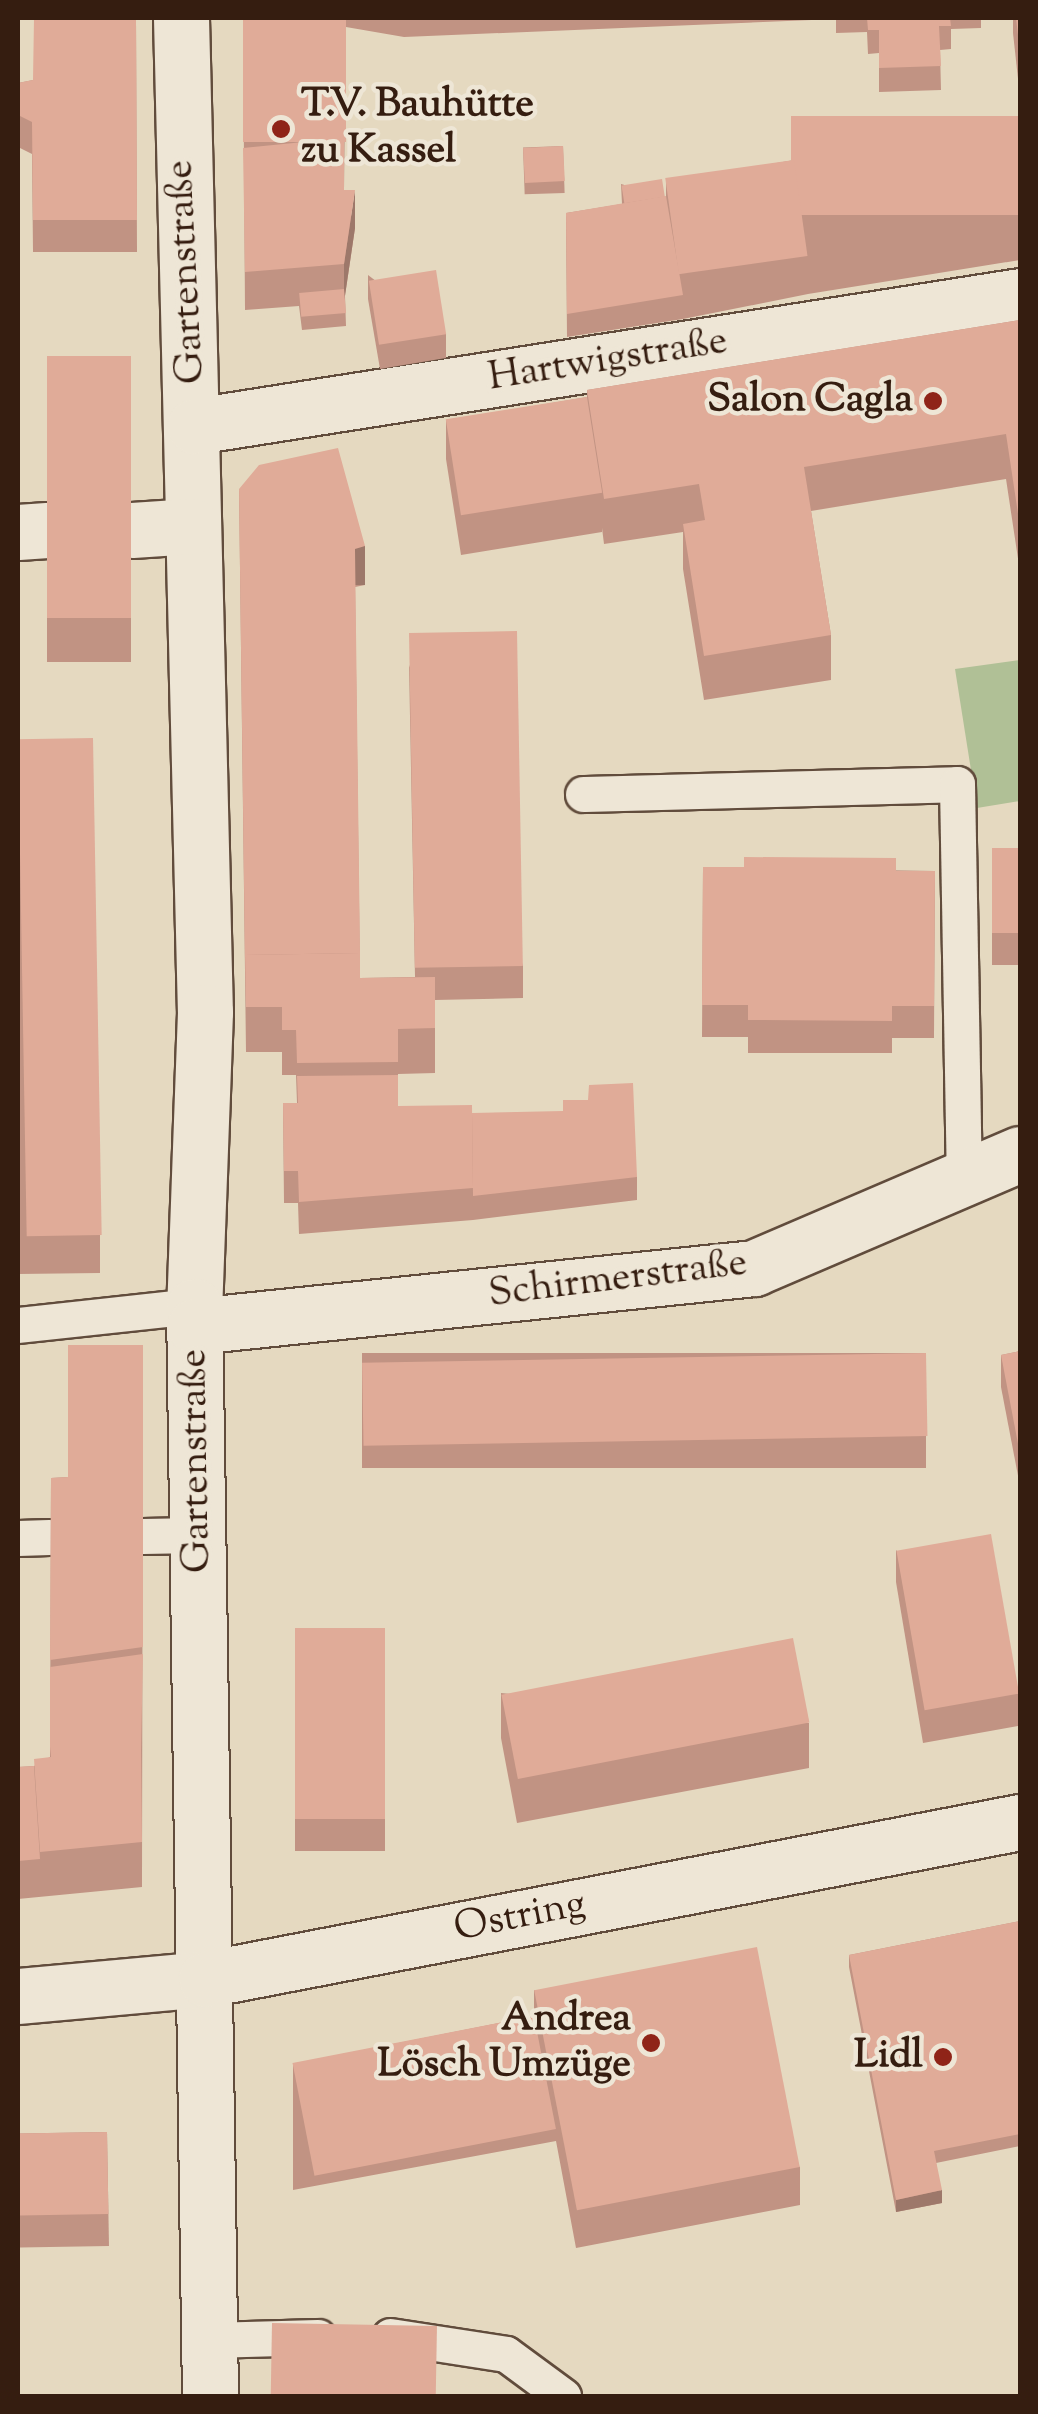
<!DOCTYPE html>
<html>
<head>
<meta charset="utf-8">
<style>
	body { margin:0 }
	#map { position:relative; width:1038px; height:2414px; overflow:hidden; background:#e5d9c0; font-family:"Sorts Mill Goudy",serif }
	div>[style] { position:absolute }
	.green>* { inset:0; background:#b0c096 }
	.roads { filter:drop-shadow(2px 0 #614c3c) drop-shadow(-2px 0 #614c3c) drop-shadow(0 2px #614c3c) drop-shadow(0 -2px #614c3c) }
	.service>* { height:35px; margin:-17.5px; padding:0 17.5px; transform-origin:17.5px; border-radius:17.5px; background:#eee6d6 }
	.minor>* { height:55px; margin:-27.5px; padding:0 27.5px; transform-origin:27.5px; border-radius:27.5px; background:#eee6d6 }
	.wall>* { inset:0; background:#c19383; transform-origin:0 0 }
	.shaded-wall>* { inset:0; background:#9d786a; transform-origin:0 0 }
	.building>* { inset:0; background:#e0ab98; transform-origin:0 0 }
	.dots>* { width:28px; height:28px; translate:-50% -50%; box-sizing:border-box; border:5px solid #eee6d6; border-radius:50% }
	span { translate:-50% -50%; white-space:nowrap; text-align:center; line-height:1.15; -webkit-text-stroke:9px #eee6d6; paint-order:stroke }
	.poi-label { font-size:40px; color:#351d10; font-weight:700 }
	.left { translate:0 -50%; text-align:left }
	.right { translate:-100% -50%; text-align:right }
	.street-label { font-size:40px; color:#351d10 }
	.frame { position:absolute; inset:0; border:20px solid #351d10; pointer-events:none }
</style>
</head>
<body>
<div id="map">
	<div class="green">
		<div style="clip-path:polygon(1020px 660px,1020px 801px,977px 808px,955px 669px)"></div>
	</div>
	<div class="roads">
		<div class="service">
			<div style="left:583px;top:794px;width:374px;rotate:-1.5deg"></div>
			<div style="left:957px;top:784px;width:394px;rotate:89deg"></div>
			<div style="left:18px;top:1325px;width:177px;rotate:-6.2deg"></div>
			<div style="left:142px;top:1536px;width:56px;rotate:-1deg"></div>
			<div style="left:18px;top:1538px;width:31px;rotate:-2deg"></div>
			<div style="left:390px;top:2336px;width:117px;rotate:8.8deg"></div>
			<div style="left:506px;top:2354px;width:71px;rotate:36.4deg"></div>
			<div style="left:209px;top:2340px;width:109px;rotate:-1.6deg"></div>
		</div>
		<div class="minor">
			<div style="left:181px;top:18px;width:994px;rotate:88.62deg"></div>
			<div style="left:205px;top:1012px;width:294px;rotate:92.1deg"></div>
			<div style="left:194px;top:1306px;width:1090px;rotate:89.16deg"></div>
			<div style="left:195px;top:426px;width:835px;rotate:-8.95deg"></div>
			<div style="left:132px;top:530px;width:60px;rotate:-3.8deg"></div>
			<div style="left:18px;top:532px;width:29px;rotate:-4deg"></div>
			<div style="left:195px;top:1326px;width:562px;rotate:-5.92deg"></div>
			<div style="left:754px;top:1268px;width:289px;rotate:-23.2deg"></div>
			<div style="left:18px;top:1996px;width:189px;rotate:-5.2deg"></div>
			<div style="left:206px;top:1979px;width:829px;rotate:-10.92deg"></div>
		</div>
	</div>
	<div class="wall">
		<div style="clip-path:polygon(136px 18px,137px 252px,33px 252px,32px 154px,18px 147px,18px 83px,33px 80px)"></div>
		<div style="clip-path:polygon(243px 18px,981px 18px,981px 28px,951px 29px,951px 49px,940px 50px,941px 90px,879px 92px,879px 53px,868px 54px,867px 32px,836px 33px,836px 19px,404px 37px,346px 27px,344px 190px,355px 228px,345px 296px,346px 326px,302px 330px,299px 306px,245px 310px)"></div>
		<div style="clip-path:polygon(1013px 18px,1020px 18px,1020px 97px,1013px 33px)"></div>
		<div style="clip-path:polygon(1020px 116px,1020px 260px,808px 294px,683px 319px,567px 337px,566px 213px,622px 204px,621px 184px,666px 197px,666px 182px,794px 160px,794px 154px)"></div>
		<div style="left:563px;top:146px;width:47px;height:40px;rotate:88deg"></div>
		<div style="clip-path:polygon(368px 275px,446px 334px,446px 358px,380px 369px,368px 299px)"></div>
		<div style="clip-path:polygon(1020px 320px,1020px 572px,1006px 479px,811px 511px,831px 635px,831px 680px,704px 700px,683px 569px,683px 532px,604px 544px,602px 528px,602px 532px,461px 555px,446px 459px,446px 421px,587px 397px,587px 390px)"></div>
		<div style="left:131px;top:356px;width:306px;height:84px;rotate:90deg"></div>
		<div style="clip-path:polygon(239px 489px,365px 585px,355px 587px,360px 978px,415px 977px,409px 665px,523px 966px,523px 998px,435px 1000px,435px 1073px,398px 1074px,398px 1106px,472px 1113px,637px 1177px,637px 1200px,473px 1220px,299px 1234px,298px 1203px,284px 1203px,283px 1103px,297px 1103px,296px 1075px,282px 1075px,282px 1052px,246px 1052px)"></div>
		<div style="clip-path:polygon(18px 740px,100px 1235px,100px 1273px,18px 1274px)"></div>
		<div style="left:1020px;top:848px;width:117px;height:28px;rotate:90deg"></div>
		<div style="clip-path:polygon(703px 867px,935px 871px,934px 1038px,892px 1038px,892px 1053px,748px 1053px,748px 1037px,702px 1037px)"></div>
		<div style="clip-path:polygon(143px 1345px,142px 1887px,18px 1899px,18px 1767px,34px 1766px,50px 1757px,51px 1478px,68px 1477px)"></div>
		<div style="clip-path:polygon(1020px 1351px,1020px 1481px,1019px 1481px,1001px 1387px,1001px 1355px)"></div>
		<div style="left:926px;top:1353px;width:115px;height:564px;rotate:90deg"></div>
		<div style="clip-path:polygon(896px 1550px,1018px 1694px,1018px 1726px,923px 1743px,896px 1582px)"></div>
		<div style="left:385px;top:1628px;width:223px;height:90px;rotate:90deg"></div>
		<div style="clip-path:polygon(501px 1693px,809px 1723px,809px 1768px,517px 1823px,501px 1738px)"></div>
		<div style="clip-path:polygon(1020px 1921px,1020px 2146px,936px 2163px,942px 2203px,896px 2212px,849px 1967px,849px 1955px)"></div>
		<div style="clip-path:polygon(534px 1990px,800px 2167px,800px 2205px,576px 2248px,556px 2141px,293px 2190px,293px 2064px,534px 2016px)"></div>
		<div style="left:107px;top:2132px;width:114px;height:89px;rotate:89deg"></div>
	</div>
	<div class="shaded-wall">
		<div style="clip-path:polygon(355px 190px,355px 228px,344px 302px,344px 264px)"></div>
		<div style="left:365px;top:546px;width:39px;height:10px;rotate:90deg"></div>
		<div style="clip-path:polygon(942px 2190px,942px 2203px,896px 2212px,896px 2200px)"></div>
	</div>
	<div class="building">
		<div style="clip-path:polygon(34px 18px,136px 18px,137px 220px,33px 220px,32px 122px,18px 115px,18px 83px,33px 80px)"></div>
		<div style="left:243px;top:18px;width:103px;height:124px"></div>
		<div style="clip-path:polygon(867px 18px,950px 18px,951px 26px,939px 26px,941px 66px,879px 68px,879px 30px,868px 30px)"></div>
		<div style="clip-path:polygon(1016px 18px,1020px 18px,1020px 52px)"></div>
		<div style="left:1020px;top:116px;width:99px;height:229px;rotate:90deg"></div>
		<div style="clip-path:polygon(344px 138px,344px 190px,355px 190px,344px 264px,245px 272px,243px 148px)"></div>
		<div style="left:563px;top:146px;width:35px;height:40px;rotate:87deg"></div>
		<div style="left:794px;top:160px;width:97px;height:130px;rotate:82deg"></div>
		<div style="left:662px;top:179px;width:18px;height:41px;rotate:81deg"></div>
		<div style="clip-path:polygon(666px 196px,683px 295px,567px 314px,566px 213px)"></div>
		<div style="left:436px;top:270px;width:65px;height:68px;rotate:81deg"></div>
		<div style="left:344px;top:289px;width:24px;height:45px;rotate:85deg"></div>
		<div style="clip-path:polygon(1020px 320px,1020px 527px,1006px 434px,804px 467px,831px 635px,704px 656px,683px 524px,705px 520px,699px 484px,604px 499px,587px 390px)"></div>
		<div style="left:131px;top:356px;width:262px;height:84px;rotate:90deg"></div>
		<div style="left:587px;top:397px;width:97px;height:143px;rotate:81deg"></div>
		<div style="clip-path:polygon(338px 448px,365px 546px,355px 549px,360px 953px,245px 955px,245px 961px,239px 489px,259px 465px)"></div>
		<div style="left:517px;top:631px;width:335px;height:108px;rotate:89deg"></div>
		<div style="left:93px;top:738px;width:497px;height:75px;rotate:89deg"></div>
		<div style="left:1020px;top:848px;width:85px;height:28px;rotate:90deg"></div>
		<div style="clip-path:polygon(744px 857px,896px 858px,896px 871px,935px 871px,934px 1006px,892px 1006px,892px 1021px,748px 1020px,748px 1005px,702px 1005px,703px 867px,744px 867px)"></div>
		<div style="clip-path:polygon(360px 953px,360px 978px,435px 977px,435px 1028px,398px 1029px,398px 1062px,297px 1063px,296px 1030px,282px 1030px,282px 1007px,246px 1007px,245px 955px)"></div>
		<div style="clip-path:polygon(398px 1075px,398px 1106px,472px 1105px,473px 1188px,299px 1202px,298px 1171px,284px 1171px,283px 1103px,298px 1103px,297px 1076px)"></div>
		<div style="clip-path:polygon(633px 1083px,637px 1177px,473px 1196px,472px 1113px,563px 1111px,563px 1100px,588px 1100px,589px 1085px)"></div>
		<div style="clip-path:polygon(68px 1345px,143px 1345px,143px 1647px,50px 1660px,51px 1478px,68px 1477px)"></div>
		<div style="clip-path:polygon(1020px 1351px,1020px 1449px,1019px 1449px,1001px 1355px)"></div>
		<div style="left:926px;top:1353px;width:83px;height:564px;rotate:89deg"></div>
		<div style="left:991px;top:1534px;width:162px;height:96px;rotate:80deg"></div>
		<div style="left:385px;top:1628px;width:191px;height:90px;rotate:90deg"></div>
		<div style="left:793px;top:1638px;width:86px;height:297px;rotate:79deg"></div>
		<div style="clip-path:polygon(143px 1654px,141px 1752px,141px 1747px,50px 1747px,50px 1667px)"></div>
		<div style="clip-path:polygon(50px 1747px,141px 1747px,142px 1842px,40px 1852px,34px 1759px,51px 1757px)"></div>
		<div style="clip-path:polygon(34px 1766px,40px 1859px,18px 1861px,18px 1767px)"></div>
		<div style="clip-path:polygon(1020px 1921px,1020px 2134px,934px 2151px,942px 2190px,896px 2200px,849px 1955px)"></div>
		<div style="left:757px;top:1947px;width:224px;height:227px;rotate:79deg"></div>
		<div style="left:534px;top:2016px;width:115px;height:246px;rotate:79deg"></div>
		<div style="left:107px;top:2132px;width:82px;height:89px;rotate:89deg"></div>
		<div style="left:272px;top:2323px;width:165px;height:73px;rotate:1deg"></div>
	</div>
	<div class="dots">
		<div style="left:281px;top:129px;background:#8f2418"></div>
		<div style="left:933px;top:401px;background:#8f2418"></div>
		<div style="left:651px;top:2043px;background:#8f2418"></div>
		<div style="left:943px;top:2057px;background:#8f2418"></div>
	</div>
	<div class="poi-label">
		<span class="left" style="left:301px;top:129px">T.V. Bauhütte<br>zu Kassel</span>
		<span class="right" style="left:913px;top:401px">Salon Cagla</span>
		<span class="right" style="left:631px;top:2043px">Andrea<br>Lösch Umzüge</span>
		<span class="right" style="left:923px;top:2057px">Lidl</span>
	</div>
	<div class="street-label">
		<span style="left:187px;top:272px;rotate:-93deg">Gartenstraße</span>
		<span style="left:608px;top:361px;rotate:-9deg">Hartwigstraße</span>
		<span style="left:618px;top:1280px;rotate:-7deg">Schirmerstraße</span>
		<span style="left:197px;top:1461px;rotate:-91deg">Gartenstraße</span>
		<span style="left:520px;top:1918px;rotate:-11deg">Ostring</span>
	</div>
	<div class="frame"></div>
</div>
</body>
</html>
